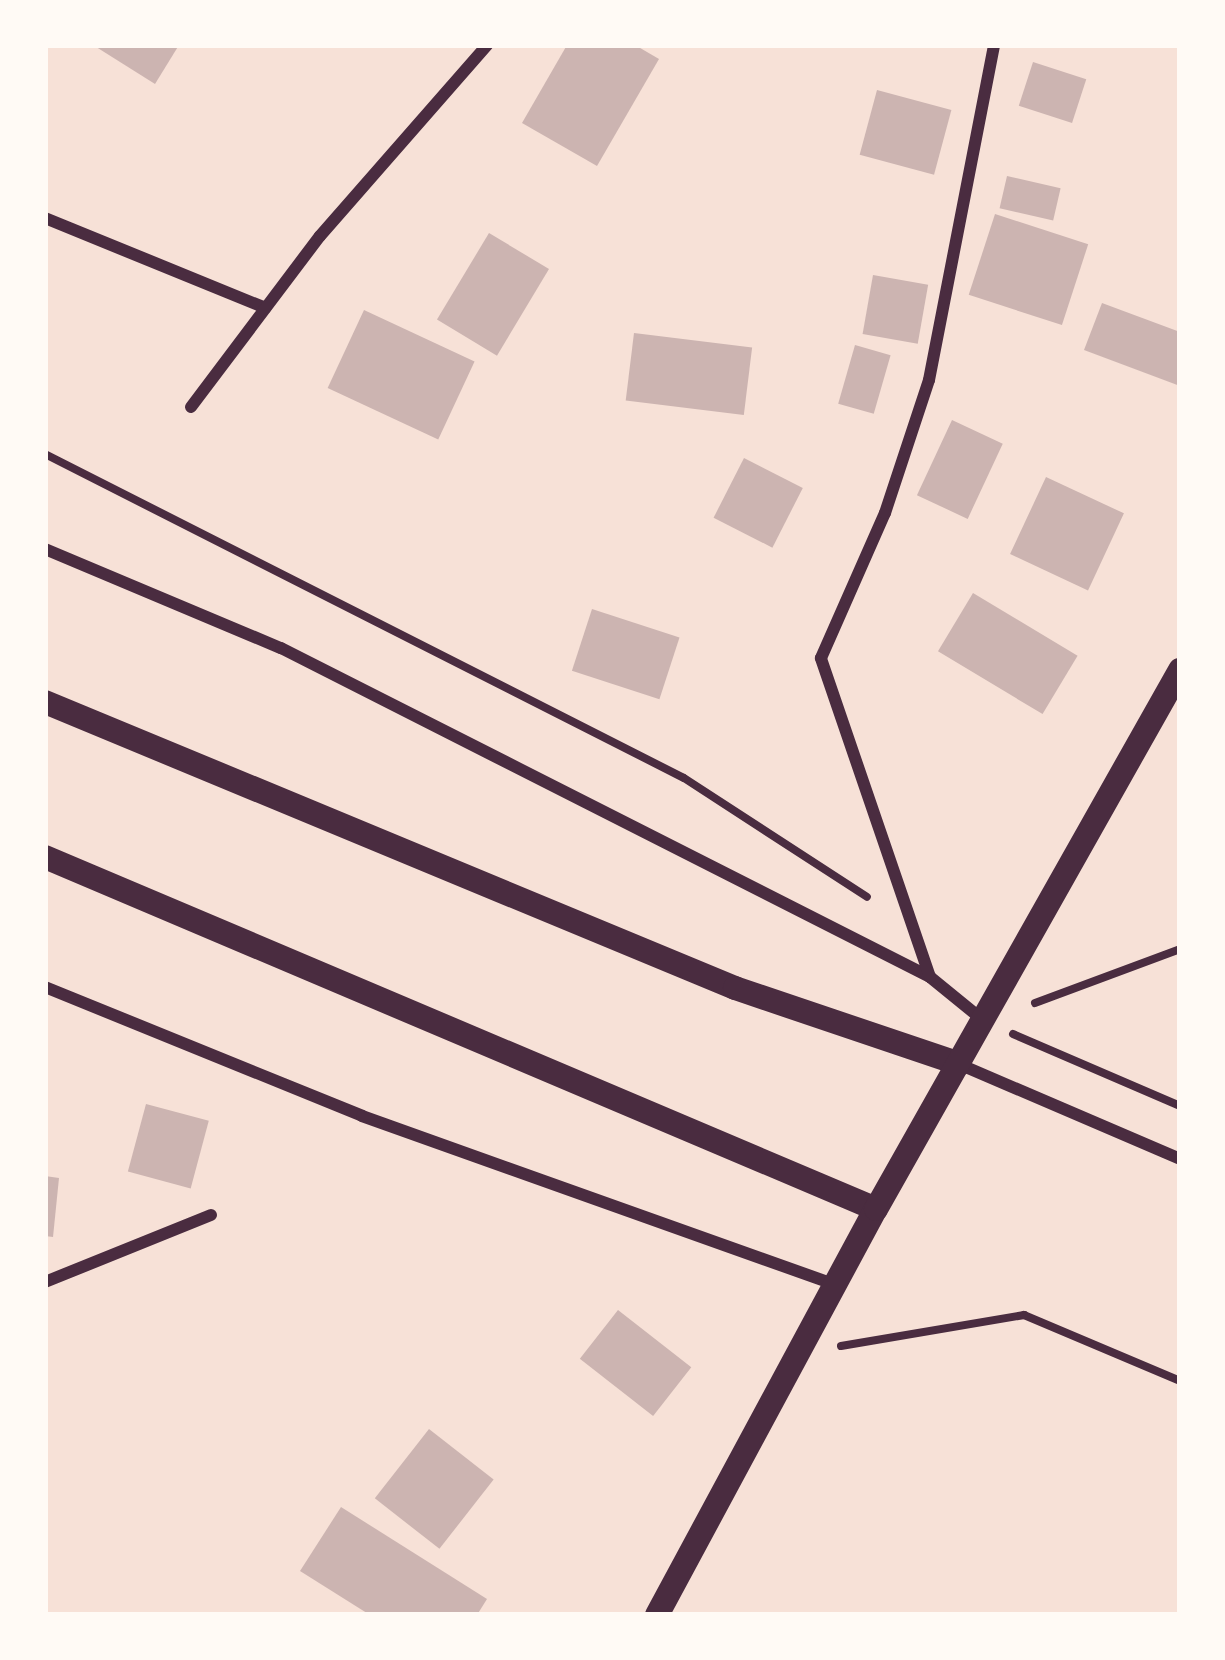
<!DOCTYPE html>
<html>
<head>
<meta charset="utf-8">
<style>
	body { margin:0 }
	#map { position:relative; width:1225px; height:1660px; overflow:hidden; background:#f7e1d7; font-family:Rubik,sans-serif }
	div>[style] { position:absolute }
	.building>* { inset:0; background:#ccb4b1; transform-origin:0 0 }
	.path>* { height:8px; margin:-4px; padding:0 4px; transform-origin:4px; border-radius:4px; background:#4a2c40 }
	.minor>* { height:12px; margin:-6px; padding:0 6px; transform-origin:6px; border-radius:6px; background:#4a2c40 }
	.secondary>* { height:24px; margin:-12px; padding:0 12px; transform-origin:12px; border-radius:12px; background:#4a2c40 }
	span { translate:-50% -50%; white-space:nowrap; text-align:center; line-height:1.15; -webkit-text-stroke:9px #fffaf5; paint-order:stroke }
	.frame { position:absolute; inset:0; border:48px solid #fffaf5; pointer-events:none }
</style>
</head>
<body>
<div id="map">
	<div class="building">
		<div style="clip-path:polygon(93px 45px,179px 45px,155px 84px)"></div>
		<div style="clip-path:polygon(567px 45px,635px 45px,659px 59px,597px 166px,522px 123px)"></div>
		<div style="left:1033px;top:62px;width:56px;height:46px;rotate:18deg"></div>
		<div style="left:877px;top:90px;width:77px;height:67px;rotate:15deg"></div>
		<div style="left:1007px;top:176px;width:55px;height:33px;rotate:13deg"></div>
		<div style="left:995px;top:214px;width:98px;height:85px;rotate:18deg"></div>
		<div style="left:489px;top:233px;width:70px;height:101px;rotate:31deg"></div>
		<div style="left:873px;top:275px;width:56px;height:60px;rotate:10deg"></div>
		<div style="clip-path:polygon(1102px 303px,1180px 332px,1180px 386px,1084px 350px)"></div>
		<div style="left:364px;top:310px;width:122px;height:86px;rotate:25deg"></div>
		<div style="left:634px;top:333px;width:119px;height:68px;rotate:7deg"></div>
		<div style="left:855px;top:345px;width:37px;height:61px;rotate:16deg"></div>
		<div style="left:952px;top:420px;width:56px;height:83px;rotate:25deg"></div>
		<div style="left:744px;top:458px;width:66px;height:67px;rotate:27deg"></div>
		<div style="left:1046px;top:477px;width:86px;height:85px;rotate:25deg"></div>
		<div style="left:973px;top:593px;width:122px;height:68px;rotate:31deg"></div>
		<div style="left:592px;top:609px;width:92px;height:65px;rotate:18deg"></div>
		<div style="left:146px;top:1104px;width:65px;height:70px;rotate:15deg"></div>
		<div style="clip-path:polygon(45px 1176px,59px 1178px,53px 1237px,45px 1236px)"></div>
		<div style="left:618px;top:1310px;width:93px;height:62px;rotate:38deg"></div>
		<div style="left:429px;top:1429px;width:82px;height:88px;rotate:38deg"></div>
		<div style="clip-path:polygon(341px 1507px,487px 1599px,477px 1615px,370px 1615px,300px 1571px)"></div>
	</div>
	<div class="path">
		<div style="left:45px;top:454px;width:716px;rotate:26.89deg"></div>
		<div style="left:684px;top:778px;width:218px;rotate:33deg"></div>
		<div style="left:1035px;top:1003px;width:155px;rotate:-20.4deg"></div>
		<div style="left:1013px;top:1034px;width:182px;rotate:23.3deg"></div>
		<div style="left:841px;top:1346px;width:186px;rotate:-9.6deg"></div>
		<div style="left:1024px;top:1315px;width:169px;rotate:22.9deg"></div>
	</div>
	<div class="minor">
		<div style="left:45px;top:218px;width:238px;rotate:22.2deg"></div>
		<div style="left:191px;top:407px;width:214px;rotate:-53deg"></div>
		<div style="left:320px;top:236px;width:254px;rotate:-48.8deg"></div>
		<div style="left:45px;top:549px;width:256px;rotate:22.8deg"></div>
		<div style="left:281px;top:648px;width:728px;rotate:26.88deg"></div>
		<div style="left:930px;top:977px;width:70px;rotate:39.2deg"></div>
		<div style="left:930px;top:977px;width:337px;rotate:-108.9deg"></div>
		<div style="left:821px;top:658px;width:158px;rotate:-66.2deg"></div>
		<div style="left:885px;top:513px;width:140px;rotate:-71.7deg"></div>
		<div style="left:929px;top:380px;width:341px;rotate:-79deg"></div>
		<div style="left:45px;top:987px;width:342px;rotate:22.1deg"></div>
		<div style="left:362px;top:1116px;width:503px;rotate:19.62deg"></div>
		<div style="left:961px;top:1065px;width:238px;rotate:23.2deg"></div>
		<div style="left:45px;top:1282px;width:179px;rotate:-22deg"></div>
	</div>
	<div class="secondary">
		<div style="left:45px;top:702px;width:747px;rotate:22.51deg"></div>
		<div style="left:735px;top:988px;width:237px;rotate:18.7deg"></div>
		<div style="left:45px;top:857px;width:902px;rotate:22.96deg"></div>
		<div style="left:657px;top:1615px;width:461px;rotate:-61.7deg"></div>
		<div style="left:876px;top:1209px;width:619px;rotate:-60.58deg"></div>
	</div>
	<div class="frame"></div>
</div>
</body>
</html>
